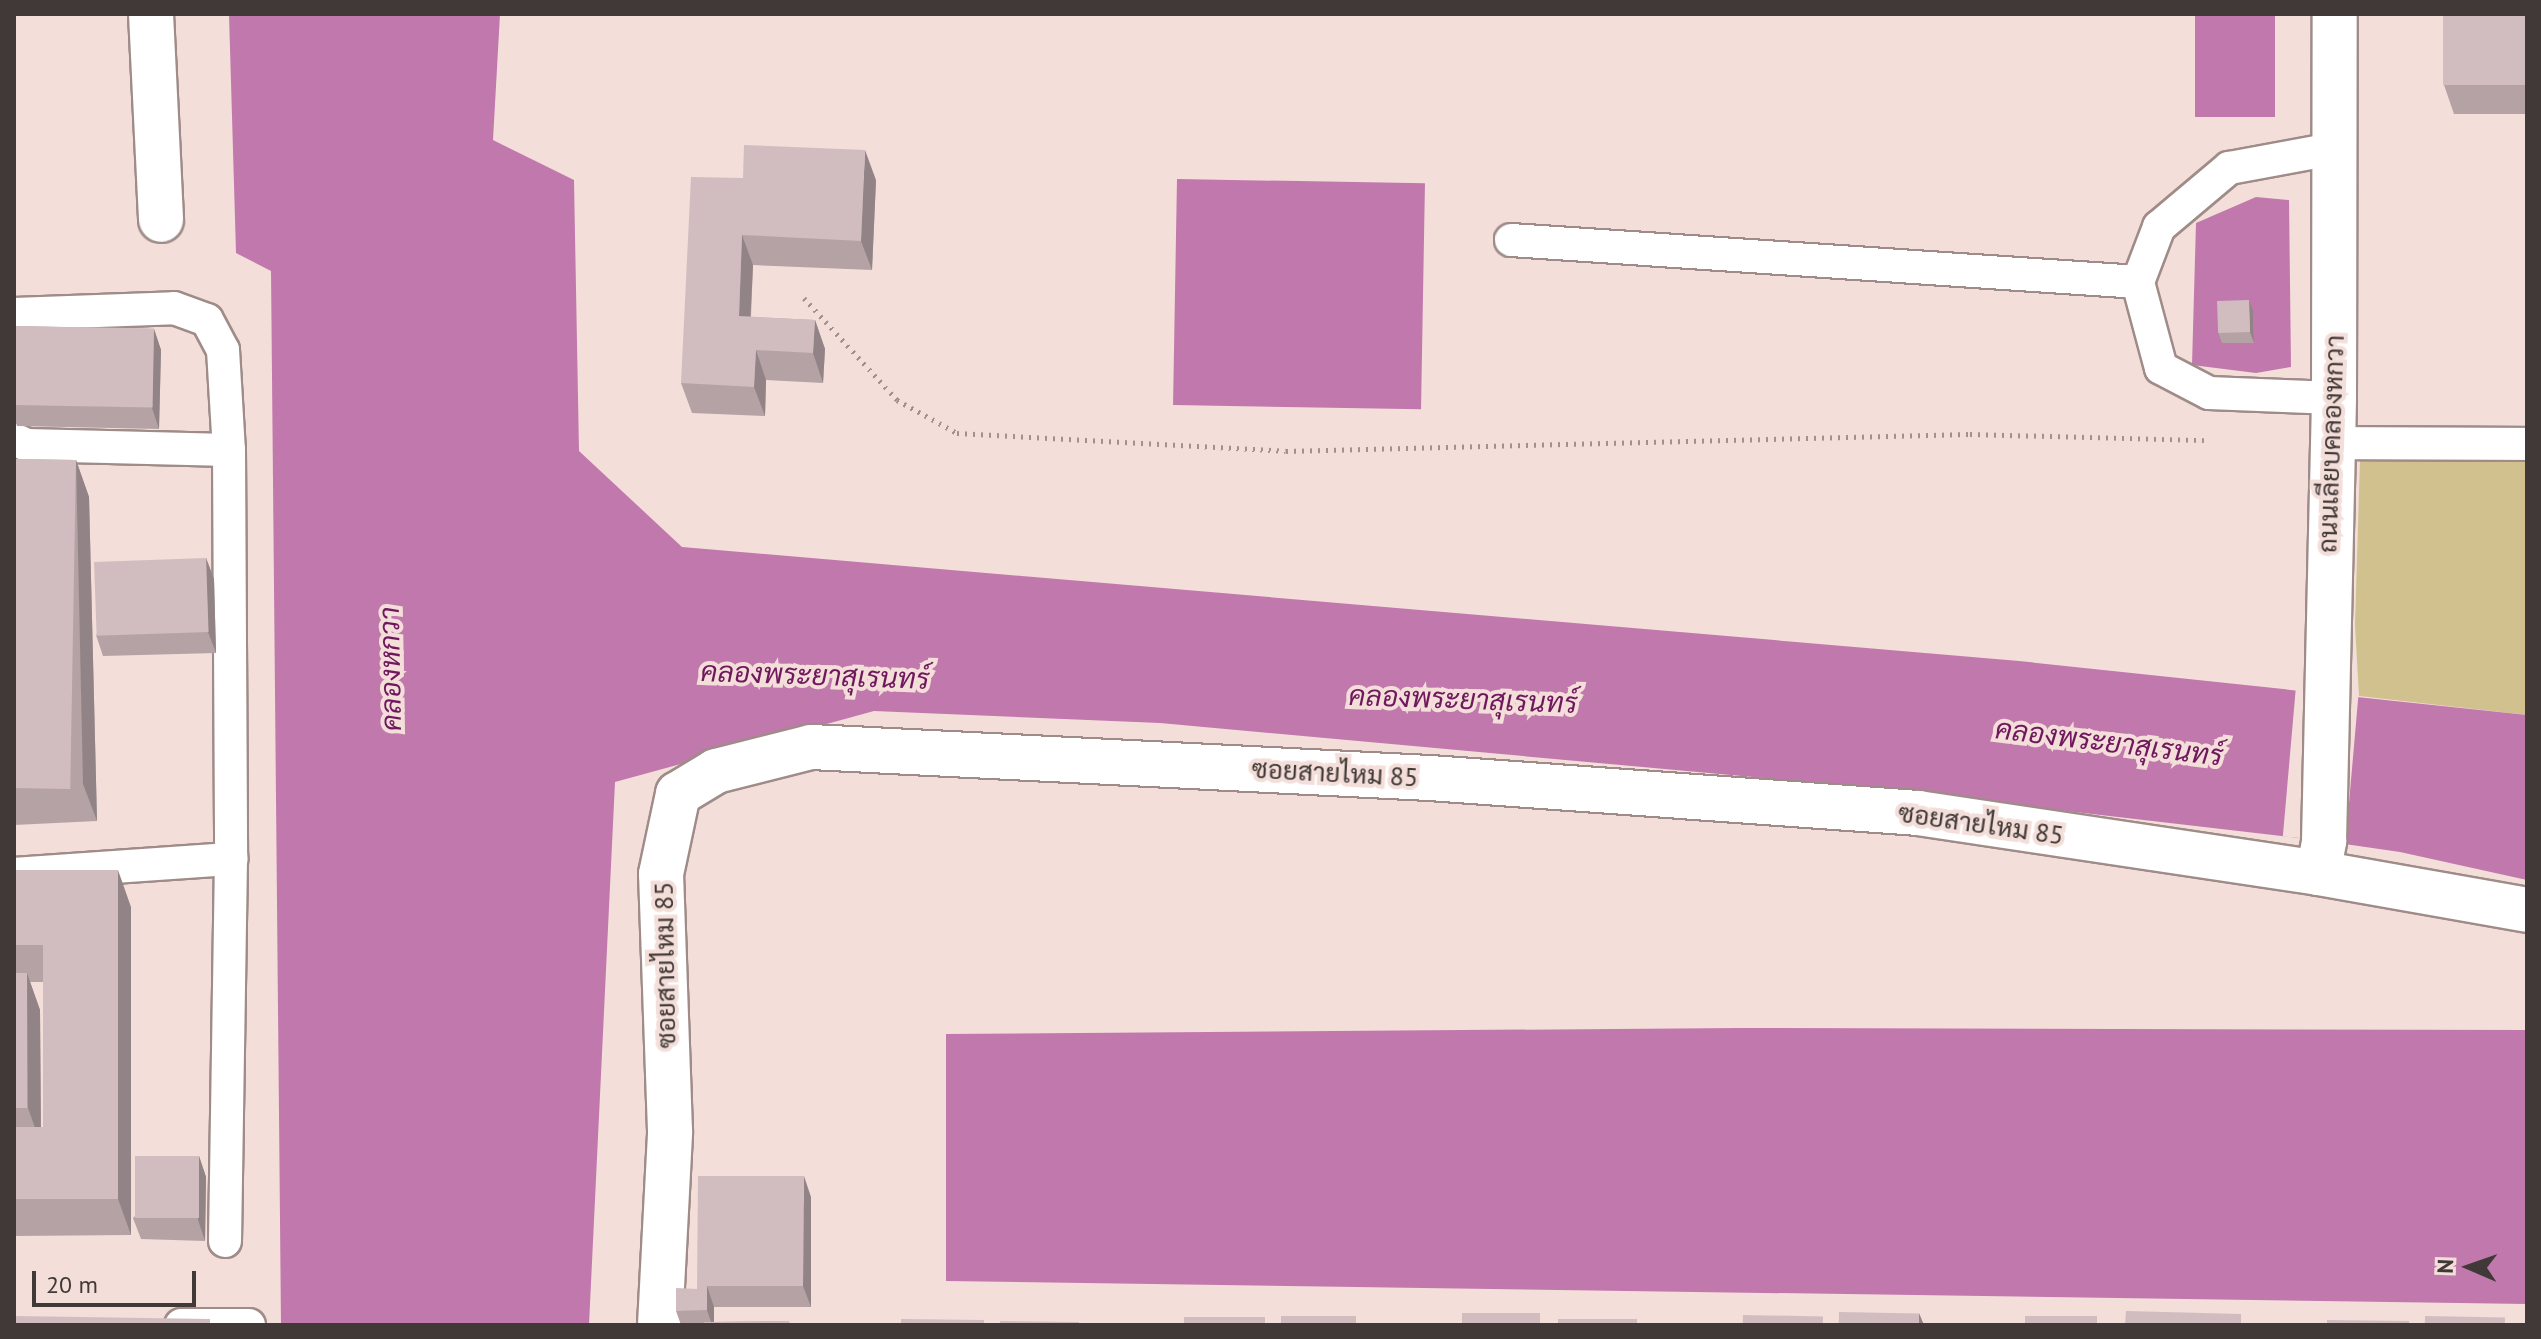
<!DOCTYPE html>
<html>
<head>
<meta charset="utf-8">
<style>
	body { margin:0 }
	#map { position:relative; width:2541px; height:1339px; overflow:hidden; background:#f3ded9; font-family:"PT Sans",Sarabun,sans-serif }
	div>[style] { position:absolute }
	.green>* { inset:0; background:#d1c18f }
	.water>* { inset:0; background:#c178ad; transform-origin:0 0 }
	.pier>* { inset:0; background:#f3ded9; transform-origin:0 0 }
	.path>* { height:5px; margin-top:-2.5px; transform-origin:0; background:repeating-linear-gradient(90deg,#a0918e 0 2px,transparent 0 8px) }
	.roads { filter:drop-shadow(2px 0 #9f8c88) drop-shadow(-2px 0 #9f8c88) drop-shadow(0 2px #9f8c88) drop-shadow(0 -2px #9f8c88) }
	.service>* { height:32px; margin:-16px; padding:0 16px; transform-origin:16px; border-radius:16px; background:#fff }
	.minor>* { height:44px; margin:-22px; padding:0 22px; transform-origin:22px; border-radius:22px; background:#fff }
	.wall>* { inset:0; background:#b4a2a5 }
	.shaded-wall>* { inset:0; background:#928486 }
	.building>* { inset:0; background:#d1bcc0; transform-origin:0 0 }
	span { translate:-50% -50%; white-space:nowrap; text-align:center; line-height:1.15; -webkit-text-stroke:8px #f3ded9; paint-order:stroke }
	.street-label { font-size:26px; color:#413937 }
	.water-label { font-size:28px; color:#6f185d; font-style:italic }
	.frame { position:absolute; inset:0; border:16px solid #413937; pointer-events:none }
	.north { position:absolute; left:2429px; top:1227px; width:80px; height:80px; -webkit-text-stroke:6px #f3ded9; paint-order:stroke; rotate:272deg; font-size:22px; font-weight:700; line-height:32px; text-align:center; color:#413937 }
	.north::after { content:''; display:block; margin:auto; width:28px; height:36px; background:#413937; clip-path:polygon(50% 0,100% 100%,50% 72%,0 100%) }
	.scale { position:absolute; left:32px; top:1271px; width:164px; height:36px; box-sizing:border-box; border:4px solid #413937; border-top:0; padding-left:10px; font-size:24px; line-height:28px; white-space:nowrap; color:#413937; -webkit-text-stroke:6px #f3ded9; paint-order:stroke }
</style>
</head>
<body>
<div id="map">
	<div class="green">
		<div style="clip-path:polygon(2360px 460px,2527px 461px,2527px 715px,2359px 696px,2355px 625px)"></div>
	</div>
	<div class="water">
		<div style="clip-path:polygon(229px 14px,500px 14px,493px 140px,574px 180px,579px 451px,682px 547px,2019px 661px,2527px 715px,2527px 880px,2400px 852px,2324px 841px,1851px 786px,1160px 723px,874px 711px,615px 782px,589px 1325px,281px 1325px,271px 271px,236px 253px)"></div>
		<div style="left:2195px;top:14px;width:80px;height:103px"></div>
		<div style="left:1177px;top:179px;width:248px;height:226px;rotate:1deg"></div>
		<div style="clip-path:polygon(2256px 197px,2289px 200px,2291px 367px,2256px 373px,2192px 365px,2196px 223px)"></div>
		<div style="clip-path:polygon(1739px 1028px,2527px 1030px,2527px 1304px,946px 1281px,946px 1034px)"></div>
	</div>
	<div class="pier">
		<div style="left:2296px;top:686px;width:63px;height:151px;rotate:5deg"></div>
	</div>
	<div class="path">
		<div style="left:804px;top:298px;width:138px;rotate:47.6deg"></div>
		<div style="left:897px;top:400px;width:68px;rotate:28.8deg"></div>
		<div style="left:957px;top:433px;width:329px;rotate:3.1deg"></div>
		<div style="left:1286px;top:451px;width:684px;rotate:-1.42deg"></div>
		<div style="left:1970px;top:434px;width:234px;rotate:1.5deg"></div>
	</div>
	<div class="roads">
		<div class="service">
			<div style="left:1511px;top:240px;width:628px;rotate:3.83deg"></div>
			<div style="left:14px;top:314px;width:160px;rotate:-2.1deg"></div>
			<div style="left:174px;top:308px;width:35px;rotate:20deg"></div>
			<div style="left:207px;top:320px;width:34px;rotate:62deg"></div>
			<div style="left:223px;top:350px;width:100px;rotate:86.6deg"></div>
			<div style="left:229px;top:450px;width:409px;rotate:89.7deg"></div>
			<div style="left:231px;top:859px;width:382px;rotate:90.9deg"></div>
			<div style="left:2334px;top:398px;width:125px;rotate:-177.7deg"></div>
			<div style="left:2209px;top:393px;width:54px;rotate:-152.5deg"></div>
			<div style="left:2161px;top:368px;width:89px;rotate:-105deg"></div>
			<div style="left:2138px;top:282px;width:59px;rotate:-69.1deg"></div>
			<div style="left:2159px;top:227px;width:92px;rotate:-40.1deg"></div>
			<div style="left:2229px;top:168px;width:111px;rotate:-10.4deg"></div>
			<div style="left:14px;top:439px;width:14px;rotate:25deg"></div>
			<div style="left:27px;top:445px;width:202px;rotate:1.4deg"></div>
			<div style="left:2332px;top:443px;width:195px;rotate:0.3deg"></div>
			<div style="left:14px;top:874px;width:218px;rotate:-4deg"></div>
			<div style="left:181px;top:1325px;width:68px"></div>
		</div>
		<div class="minor">
			<div style="left:151px;top:14px;width:206px;rotate:87.2deg"></div>
			<div style="left:2318px;top:873px;width:33px;rotate:-79deg"></div>
			<div style="left:2324px;top:841px;width:443px;rotate:-88.7deg"></div>
			<div style="left:2334px;top:398px;width:384px;rotate:-89.9deg"></div>
			<div style="left:660px;top:1325px;width:194px;rotate:-87deg"></div>
			<div style="left:670px;top:1131px;width:257px;rotate:-92deg"></div>
			<div style="left:661px;top:874px;width:82px;rotate:-78deg"></div>
			<div style="left:678px;top:794px;width:44px;rotate:-31.2deg"></div>
			<div style="left:716px;top:771px;width:98px;rotate:-14.2deg"></div>
			<div style="left:811px;top:747px;width:620px;rotate:2.87deg"></div>
			<div style="left:1430px;top:778px;width:489px;rotate:4.1deg"></div>
			<div style="left:1918px;top:813px;width:404px;rotate:8.5deg"></div>
			<div style="left:2318px;top:873px;width:212px;rotate:10deg"></div>
		</div>
	</div>
	<div class="wall">
		<div style="clip-path:polygon(2527px 14px,2527px 114px,2454px 114px,2444px 85px)"></div>
		<div style="clip-path:polygon(743px 178px,876px 180px,872px 270px,753px 265px,751px 317px,815px 320px,825px 349px,823px 383px,766px 380px,765px 416px,692px 413px,681px 383px)"></div>
		<div style="clip-path:polygon(2253px 311px,2254px 343px,2222px 343px,2218px 332px)"></div>
		<div style="clip-path:polygon(14px 326px,154px 329px,161px 350px,159px 429px,17px 426px,14px 417px)"></div>
		<div style="clip-path:polygon(14px 459px,76px 460px,89px 497px,97px 821px,14px 825px)"></div>
		<div style="clip-path:polygon(206px 558px,214px 579px,216px 653px,103px 656px,96px 635px)"></div>
		<div style="clip-path:polygon(evenodd,14px 870px,131px 907px,131px 1235px,14px 1236px,14px 870px,30px 982px,43px 982px,43px 1127px,41px 1127px,40px 1010px,30px 982px)"></div>
		<div style="clip-path:polygon(199px 1156px,206px 1177px,205px 1241px,141px 1239px,133px 1218px)"></div>
		<div style="clip-path:polygon(811px 1197px,811px 1307px,714px 1307px,714px 1322px,789px 1321px,790px 1325px,681px 1325px,676px 1311px,697px 1289px)"></div>
	</div>
	<div class="shaded-wall">
		<div style="clip-path:polygon(865px 150px,876px 180px,872px 270px,861px 241px)"></div>
		<div style="clip-path:polygon(742px 235px,753px 265px,749px 346px,739px 316px)"></div>
		<div style="clip-path:polygon(2249px 300px,2253px 311px,2254px 343px,2250px 332px)"></div>
		<div style="clip-path:polygon(815px 320px,825px 349px,823px 383px,813px 353px)"></div>
		<div style="clip-path:polygon(154px 329px,161px 350px,159px 429px,152px 408px)"></div>
		<div style="clip-path:polygon(756px 350px,766px 380px,765px 416px,754px 387px)"></div>
		<div style="clip-path:polygon(76px 460px,89px 497px,97px 821px,83px 784px)"></div>
		<div style="clip-path:polygon(206px 558px,214px 579px,216px 653px,208px 632px)"></div>
		<div style="clip-path:polygon(118px 870px,131px 907px,131px 1235px,118px 1199px)"></div>
		<div style="clip-path:polygon(27px 973px,40px 1010px,41px 1145px,28px 1108px)"></div>
		<div style="clip-path:polygon(199px 1156px,206px 1177px,205px 1241px,198px 1220px)"></div>
		<div style="clip-path:polygon(804px 1176px,811px 1197px,811px 1307px,803px 1286px)"></div>
		<div style="clip-path:polygon(707px 1286px,714px 1307px,714px 1325px,712px 1325px,707px 1310px)"></div>
		<div style="clip-path:polygon(1919px 1313px,1924px 1325px,1919px 1325px)"></div>
	</div>
	<div class="building">
		<div style="left:2443px;top:14px;width:84px;height:71px"></div>
		<div style="clip-path:polygon(744px 145px,865px 150px,861px 241px,742px 235px,739px 316px,815px 320px,813px 353px,756px 350px,754px 387px,681px 383px,691px 177px,743px 178px)"></div>
		<div style="left:2249px;top:300px;width:32px;height:32px;rotate:88deg"></div>
		<div style="left:14px;top:326px;width:140px;height:79px;rotate:1deg"></div>
		<div style="left:14px;top:459px;width:62px;height:329px;rotate:1deg"></div>
		<div style="left:206px;top:558px;width:74px;height:112px;rotate:88deg"></div>
		<div style="clip-path:polygon(14px 870px,118px 870px,118px 1199px,14px 1199px,14px 1127px,43px 1127px,43px 945px,14px 945px)"></div>
		<div style="left:14px;top:973px;width:13px;height:135px"></div>
		<div style="left:135px;top:1156px;width:64px;height:62px"></div>
		<div style="clip-path:polygon(698px 1176px,804px 1176px,803px 1286px,707px 1286px,707px 1310px,676px 1311px,676px 1288px,697px 1289px)"></div>
		<div style="clip-path:polygon(2126px 1311px,2241px 1314px,2241px 1325px,2125px 1325px)"></div>
		<div style="left:1839px;top:1312px;width:80px;height:13px;rotate:1deg"></div>
		<div style="left:1462px;top:1313px;width:78px;height:12px"></div>
		<div style="left:1743px;top:1315px;width:80px;height:10px;rotate:1deg"></div>
		<div style="clip-path:polygon(14px 1316px,210px 1319px,210px 1325px,14px 1325px)"></div>
		<div style="left:1281px;top:1316px;width:75px;height:9px"></div>
		<div style="left:2025px;top:1316px;width:72px;height:9px"></div>
		<div style="left:2425px;top:1316px;width:80px;height:9px;rotate:1deg"></div>
		<div style="left:1184px;top:1317px;width:81px;height:8px"></div>
		<div style="clip-path:polygon(901px 1319px,984px 1320px,984px 1325px,901px 1325px)"></div>
		<div style="left:1558px;top:1319px;width:79px;height:6px"></div>
		<div style="clip-path:polygon(2327px 1320px,2409px 1321px,2409px 1325px,2327px 1325px)"></div>
		<div style="clip-path:polygon(789px 1321px,789px 1325px,704px 1325px,704px 1322px)"></div>
		<div style="clip-path:polygon(1000px 1321px,1079px 1322px,1079px 1325px,1000px 1325px)"></div>
	</div>
	<div class="street-label">
		<span style="left:2331px;top:444px;rotate:-88deg">ถนนเลียบคลองหกวา</span>
		<span style="left:1335px;top:773px;rotate:3deg">ซอยสายไหม 85</span>
		<span style="left:1981px;top:824px;rotate:8deg">ซอยสายไหม 85</span>
		<span style="left:665px;top:965px;rotate:-91deg">ซอยสายไหม 85</span>
	</div>
	<div class="water-label">
		<span style="left:390px;top:669px;rotate:-91deg">คลองหกวา</span>
		<span style="left:815px;top:675px;rotate:2deg">คลองพระยาสุเรนทร์</span>
		<span style="left:1463px;top:699px;rotate:2deg">คลองพระยาสุเรนทร์</span>
		<span style="left:2109px;top:742px;rotate:7deg">คลองพระยาสุเรนทร์</span>
	</div>
	<div class="frame"></div>
	<div class="north">N</div>
	<div class="scale">20 m</div>
</div>
</body>
</html>
